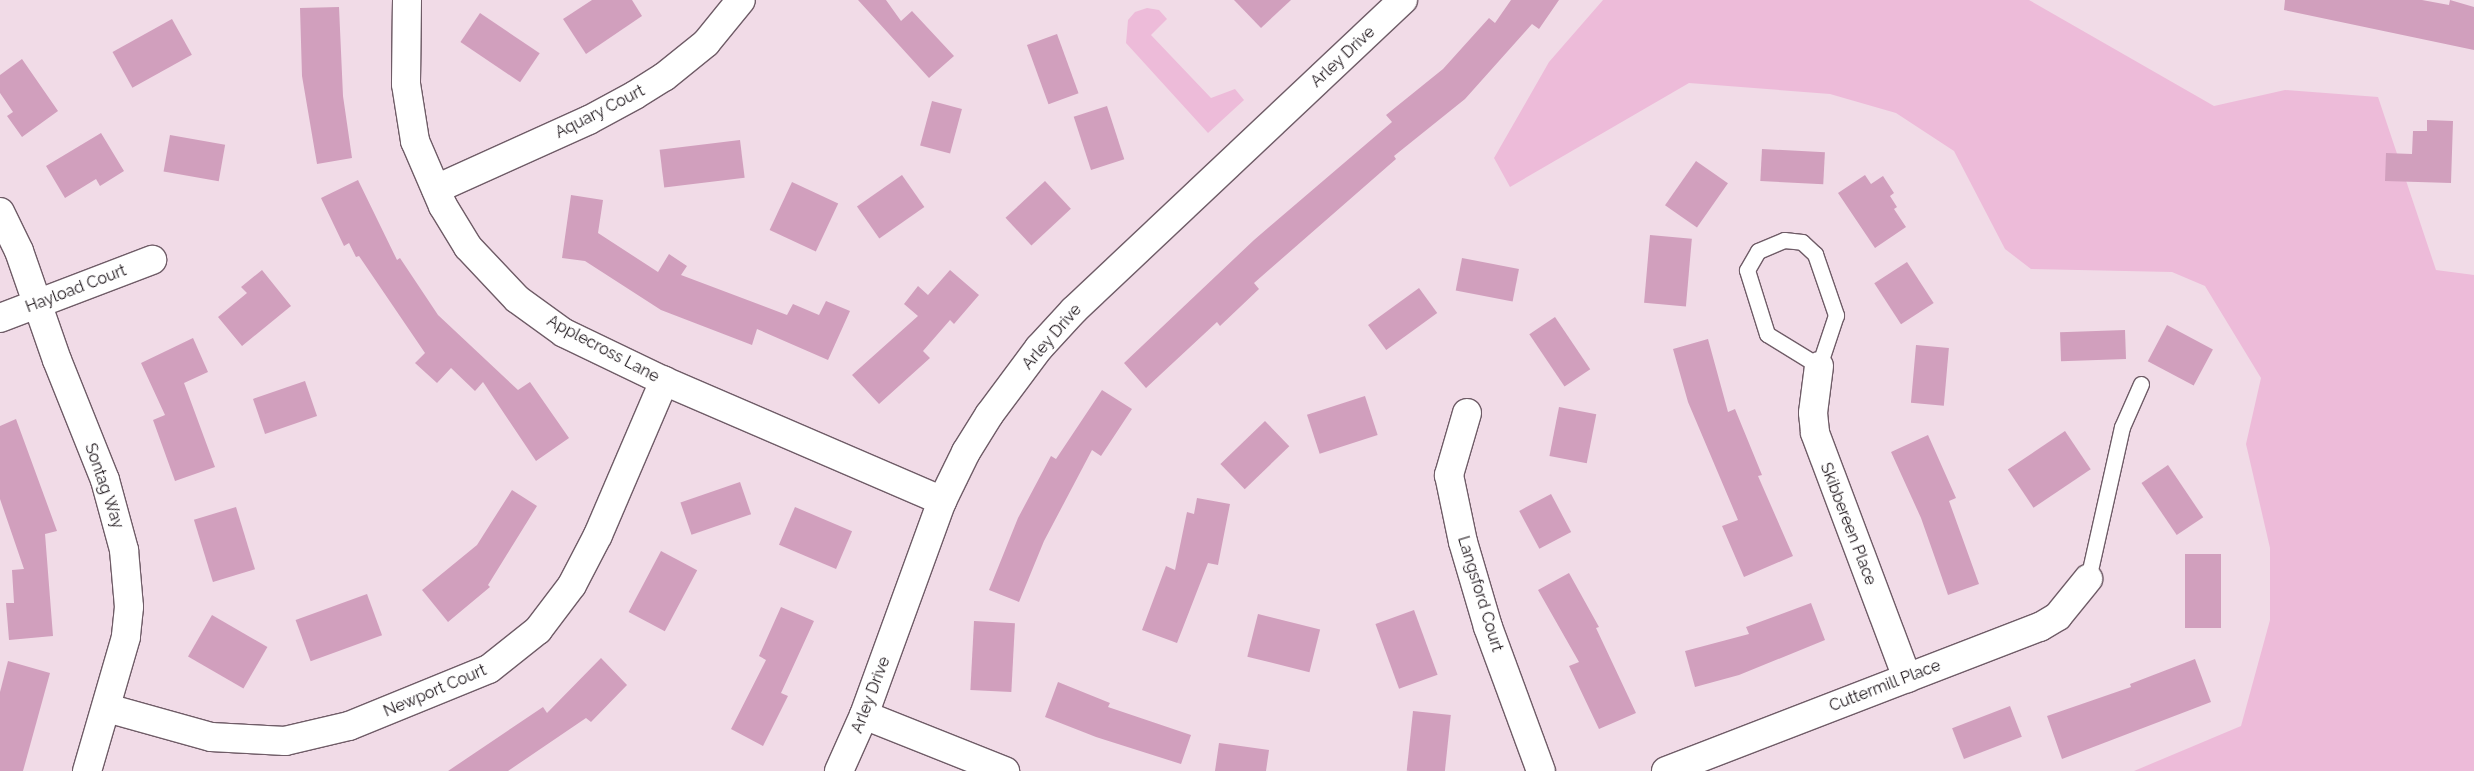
<!DOCTYPE html>
<html>
<head>
<meta charset="utf-8">
<style>
	body { margin:0 }
	#map { position:relative; width:2474px; height:771px; overflow:hidden; background:#f1dbe7; font-family:Raleway,sans-serif }
	div>[style] { position:absolute }
	.green>* { inset:0; background:#edbbd9 }
	.building>* { inset:0; background:#d19fbd; transform-origin:0 0 }
	.roads { filter:drop-shadow(1px 0 #6f5c67) drop-shadow(-1px 0 #6f5c67) drop-shadow(0 1px #6f5c67) drop-shadow(0 -1px #6f5c67) }
	.service>* { height:15px; margin:-7.5px; padding:0 7.5px; transform-origin:7.5px; border-radius:7.5px; background:#fff }
	.minor>* { height:28px; margin:-14px; padding:0 14px; transform-origin:14px; border-radius:14px; background:#fff }
	span { translate:-50% -50%; white-space:nowrap; text-align:center; line-height:1.15; -webkit-text-stroke:4.5px #fff; paint-order:stroke }
	.street-label { font-size:16px; color:#1f171c }
</style>
</head>
<body>
<div id="map">
	<div class="green">
		<div style="clip-path:polygon(1603px 0,2029px 0,2214px 106px,2285px 90px,2378px 97px,2436px 270px,2474px 275px,2474px 771px,2134px 771px,2241px 726px,2270px 620px,2270px 548px,2246px 444px,2261px 378px,2205px 286px,2172px 272px,2031px 269px,2005px 249px,1954px 151px,1896px 113px,1830px 94px,1689px 83px,1510px 187px,1494px 158px,1549px 62px)"></div>
		<div style="clip-path:polygon(1147px 8px,1159px 10px,1167px 19px,1151px 35px,1211px 98px,1235px 89px,1244px 100px,1208px 133px,1126px 43px,1128px 20px,1135px 12px)"></div>
	</div>
	<div class="building">
		<div style="clip-path:polygon(592px 0,632px 0,642px 16px,586px 54px,563px 19px)"></div>
		<div style="clip-path:polygon(858px 0,886px 0,901px 21px,912px 11px,954px 56px,929px 78px)"></div>
		<div style="clip-path:polygon(1234px 0,1291px 0,1261px 28px)"></div>
		<div style="clip-path:polygon(1511px 0,1559px 0,1539px 29px,1532px 24px,1465px 99px,1394px 156px,1396px 159px,1254px 283px,1259px 289px,1220px 326px,1217px 322px,1146px 388px,1124px 363px,1254px 240px,1392px 122px,1386px 115px,1443px 69px,1489px 18px,1495px 23px)"></div>
		<div style="clip-path:polygon(2285px 0,2422px 0,2449px 5px,2450px 0,2474px 7px,2474px 50px,2284px 10px)"></div>
		<div style="clip-path:polygon(339px 7px,343px 96px,352px 158px,317px 164px,302px 76px,300px 8px)"></div>
		<div style="left:480px;top:13px;width:72px;height:35px;rotate:34deg"></div>
		<div style="left:172px;top:19px;width:41px;height:68px;rotate:61deg"></div>
		<div style="left:1057px;top:34px;width:63px;height:32px;rotate:70deg"></div>
		<div style="clip-path:polygon(22px 59px,58px 111px,22px 137px,7px 116px,13px 112px,0 93px,0 75px)"></div>
		<div style="left:932px;top:101px;width:31px;height:46px;rotate:15deg"></div>
		<div style="left:1107px;top:106px;width:56px;height:35px;rotate:72deg"></div>
		<div style="clip-path:polygon(2427px 120px,2453px 121px,2451px 183px,2385px 181px,2386px 153px,2412px 154px,2413px 131px,2427px 131px)"></div>
		<div style="clip-path:polygon(101px 133px,124px 171px,100px 186px,96px 179px,65px 198px,46px 166px)"></div>
		<div style="left:170px;top:135px;width:56px;height:37px;rotate:10deg"></div>
		<div style="left:740px;top:140px;width:38px;height:81px;rotate:83deg"></div>
		<div style="left:1762px;top:149px;width:63px;height:32px;rotate:3deg"></div>
		<div style="left:1696px;top:161px;width:39px;height:54px;rotate:35deg"></div>
		<div style="left:902px;top:175px;width:39px;height:55px;rotate:55deg"></div>
		<div style="clip-path:polygon(1865px 175px,1871px 184px,1883px 176px,1894px 193px,1890px 196px,1897px 207px,1894px 209px,1906px 227px,1875px 248px,1838px 193px)"></div>
		<div style="clip-path:polygon(358px 180px,397px 260px,400px 258px,438px 315px,518px 390px,530px 382px,569px 438px,536px 461px,483px 382px,475px 391px,451px 368px,437px 383px,415px 363px,425px 353px,359px 256px,356px 257px,349px 243px,344px 246px,321px 198px)"></div>
		<div style="left:1045px;top:181px;width:38px;height:54px;rotate:47deg"></div>
		<div style="left:792px;top:182px;width:51px;height:53px;rotate:25deg"></div>
		<div style="clip-path:polygon(571px 195px,603px 200px,598px 233px,658px 272px,669px 254px,687px 266px,681px 275px,787px 315px,793px 304px,819px 315px,826px 301px,850px 311px,828px 360px,757px 329px,752px 345px,661px 310px,585px 261px,562px 258px)"></div>
		<div style="left:1650px;top:235px;width:42px;height:68px;rotate:5deg"></div>
		<div style="left:1462px;top:258px;width:58px;height:33px;rotate:11deg"></div>
		<div style="left:1907px;top:262px;width:49px;height:39px;rotate:57deg"></div>
		<div style="clip-path:polygon(262px 270px,291px 306px,242px 346px,218px 317px,247px 293px,241px 287px)"></div>
		<div style="clip-path:polygon(950px 270px,979px 295px,954px 324px,950px 320px,923px 351px,930px 358px,879px 404px,852px 375px,918px 316px,904px 304px,918px 286px,928px 295px)"></div>
		<div style="left:1419px;top:288px;width:31px;height:63px;rotate:54deg"></div>
		<div style="left:1555px;top:317px;width:63px;height:31px;rotate:56deg"></div>
		<div style="left:2167px;top:325px;width:52px;height:41px;rotate:28deg"></div>
		<div style="left:2125px;top:330px;width:29px;height:65px;rotate:88deg"></div>
		<div style="clip-path:polygon(193px 338px,208px 372px,184px 383px,215px 467px,175px 481px,153px 420px,165px 415px,141px 363px)"></div>
		<div style="clip-path:polygon(1708px 339px,1728px 412px,1735px 409px,1762px 475px,1758px 476px,1793px 556px,1744px 577px,1722px 526px,1738px 520px,1688px 402px,1673px 349px)"></div>
		<div style="left:1916px;top:345px;width:33px;height:58px;rotate:5deg"></div>
		<div style="left:305px;top:381px;width:37px;height:55px;rotate:71deg"></div>
		<div style="clip-path:polygon(1102px 390px,1132px 409px,1101px 456px,1092px 450px,1044px 541px,1019px 602px,989px 590px,1018px 518px,1051px 456px,1056px 459px)"></div>
		<div style="left:1365px;top:396px;width:41px;height:61px;rotate:72deg"></div>
		<div style="left:1559px;top:407px;width:38px;height:50px;rotate:11deg"></div>
		<div style="clip-path:polygon(16px 419px,57px 531px,45px 534px,53px 636px,9px 640px,6px 603px,14px 603px,12px 570px,24px 569px,0 499px,0 426px)"></div>
		<div style="left:1265px;top:421px;width:35px;height:62px;rotate:46deg"></div>
		<div style="left:2065px;top:431px;width:46px;height:69px;rotate:56deg"></div>
		<div style="clip-path:polygon(1928px 435px,1956px 498px,1949px 501px,1979px 584px,1948px 595px,1921px 518px,1891px 452px)"></div>
		<div style="left:2168px;top:465px;width:63px;height:32px;rotate:56deg"></div>
		<div style="left:740px;top:482px;width:34px;height:63px;rotate:71deg"></div>
		<div style="clip-path:polygon(512px 490px,537px 506px,488px 585px,490px 587px,448px 622px,422px 590px,477px 545px)"></div>
		<div style="left:1551px;top:494px;width:43px;height:36px;rotate:62deg"></div>
		<div style="clip-path:polygon(1197px 498px,1230px 504px,1218px 565px,1208px 563px,1177px 643px,1142px 630px,1166px 566px,1175px 570px,1187px 512px,1194px 514px)"></div>
		<div style="left:236px;top:507px;width:65px;height:44px;rotate:73deg"></div>
		<div style="left:795px;top:507px;width:62px;height:41px;rotate:23deg"></div>
		<div style="left:661px;top:551px;width:41px;height:69px;rotate:28deg"></div>
		<div style="left:2185px;top:554px;width:36px;height:74px"></div>
		<div style="clip-path:polygon(1569px 573px,1599px 627px,1596px 628px,1636px 713px,1599px 729px,1569px 666px,1579px 662px,1538px 590px)"></div>
		<div style="left:367px;top:594px;width:44px;height:76px;rotate:70deg"></div>
		<div style="clip-path:polygon(1811px 603px,1825px 640px,1739px 675px,1695px 687px,1685px 651px,1749px 634px,1746px 627px)"></div>
		<div style="clip-path:polygon(781px 607px,814px 621px,781px 693px,788px 696px,763px 746px,731px 729px,766px 660px,759px 656px)"></div>
		<div style="left:1414px;top:610px;width:69px;height:41px;rotate:70deg"></div>
		<div style="left:1258px;top:614px;width:64px;height:44px;rotate:14deg"></div>
		<div style="left:212px;top:615px;width:64px;height:48px;rotate:30deg"></div>
		<div style="left:974px;top:621px;width:41px;height:69px;rotate:3deg"></div>
		<div style="clip-path:polygon(601px 658px,627px 685px,591px 722px,586px 718px,508px 771px,448px 771px,543px 707px,547px 713px)"></div>
		<div style="clip-path:polygon(2195px 659px,2211px 702px,2062px 759px,2047px 716px,2131px 687px,2130px 684px)"></div>
		<div style="clip-path:polygon(8px 661px,50px 673px,23px 771px,0 771px,0 692px)"></div>
		<div style="clip-path:polygon(1058px 682px,1110px 703px,1108px 707px,1191px 735px,1181px 764px,1096px 737px,1045px 717px)"></div>
		<div style="left:2010px;top:706px;width:33px;height:62px;rotate:69deg"></div>
		<div style="left:1413px;top:711px;width:38px;height:60px;rotate:6deg"></div>
		<div style="clip-path:polygon(1219px 743px,1269px 750px,1266px 771px,1215px 771px)"></div>
	</div>
	<div class="roads">
		<div class="service">
			<div style="left:1784px;top:240px;width:18px;rotate:6deg"></div>
			<div style="left:1802px;top:242px;width:18px;rotate:43deg"></div>
			<div style="left:1815px;top:254px;width:65px;rotate:71deg"></div>
			<div style="left:1836px;top:315px;width:54px;rotate:108.4deg"></div>
			<div style="left:1819px;top:366px;width:61px;rotate:-148.4deg"></div>
			<div style="left:1767px;top:334px;width:67px;rotate:-107.4deg"></div>
			<div style="left:1747px;top:270px;width:22px;rotate:-60deg"></div>
			<div style="left:1758px;top:251px;width:28px;rotate:-23deg"></div>
			<div style="left:2088px;top:579px;width:156px;rotate:-77.4deg"></div>
			<div style="left:2122px;top:427px;width:47px;rotate:-66.2deg"></div>
		</div>
		<div class="minor">
			<div style="left:407px;top:0;width:84px;rotate:90.7deg"></div>
			<div style="left:406px;top:84px;width:58px;rotate:81deg"></div>
			<div style="left:415px;top:141px;width:71px;rotate:66.7deg"></div>
			<div style="left:443px;top:206px;width:48px;rotate:58.6deg"></div>
			<div style="left:468px;top:247px;width:71px;rotate:46.7deg"></div>
			<div style="left:517px;top:299px;width:58px;rotate:35.9deg"></div>
			<div style="left:564px;top:333px;width:111px;rotate:25.6deg"></div>
			<div style="left:664px;top:381px;width:303px;rotate:23.3deg"></div>
			<div style="left:436px;top:189px;width:168px;rotate:-24.3deg"></div>
			<div style="left:589px;top:120px;width:52px;rotate:-28.5deg"></div>
			<div style="left:635px;top:95px;width:34px;rotate:-32deg"></div>
			<div style="left:664px;top:77px;width:54px;rotate:-39deg"></div>
			<div style="left:706px;top:43px;width:55px;rotate:-50.9deg"></div>
			<div style="left:0;top:212px;width:43px;rotate:64deg"></div>
			<div style="left:19px;top:251px;width:115px;rotate:70.8deg"></div>
			<div style="left:57px;top:360px;width:129px;rotate:68.2deg"></div>
			<div style="left:105px;top:480px;width:73px;rotate:74.8deg"></div>
			<div style="left:124px;top:550px;width:57px;rotate:85deg"></div>
			<div style="left:129px;top:607px;width:30px;rotate:96deg"></div>
			<div style="left:126px;top:637px;width:140px;rotate:106.2deg"></div>
			<div style="left:0;top:318px;width:163px;rotate:-20.9deg"></div>
			<div style="left:1819px;top:366px;width:47px;rotate:97.3deg"></div>
			<div style="left:1813px;top:413px;width:20px;rotate:84deg"></div>
			<div style="left:1815px;top:433px;width:262px;rotate:69.4deg"></div>
			<div style="left:1467px;top:413px;width:65px;rotate:106.2deg"></div>
			<div style="left:1449px;top:475px;width:68px;rotate:78.2deg"></div>
			<div style="left:1463px;top:542px;width:89px;rotate:73.6deg"></div>
			<div style="left:1488px;top:627px;width:153px;rotate:69.8deg"></div>
			<div style="left:107px;top:708px;width:108px;rotate:15.6deg"></div>
			<div style="left:211px;top:737px;width:74px;rotate:3.1deg"></div>
			<div style="left:285px;top:741px;width:66px;rotate:-13.2deg"></div>
			<div style="left:349px;top:726px;width:151px;rotate:-22.2deg"></div>
			<div style="left:489px;top:669px;width:63px;rotate:-38.5deg"></div>
			<div style="left:538px;top:630px;width:56px;rotate:-52.9deg"></div>
			<div style="left:572px;top:585px;width:56px;rotate:-62.5deg"></div>
			<div style="left:598px;top:535px;width:168px;rotate:-66.8deg"></div>
			<div style="left:864px;top:715px;width:152px;rotate:21.7deg"></div>
			<div style="left:839px;top:771px;width:61px;rotate:-65.9deg"></div>
			<div style="left:864px;top:715px;width:228px;rotate:-70deg"></div>
			<div style="left:942px;top:501px;width:55px;rotate:-63.9deg"></div>
			<div style="left:966px;top:452px;width:44px;rotate:-58.1deg"></div>
			<div style="left:989px;top:415px;width:84px;rotate:-53.3deg"></div>
			<div style="left:1039px;top:348px;width:52px;rotate:-47.4deg"></div>
			<div style="left:1074px;top:310px;width:452px;rotate:-43.3deg"></div>
			<div style="left:1666px;top:771px;width:401px;rotate:-21.1deg"></div>
			<div style="left:2040px;top:627px;width:21px;rotate:-31deg"></div>
			<div style="left:2058px;top:616px;width:48px;rotate:-51deg"></div>
		</div>
	</div>
	<div class="street-label">
		<span style="left:1343px;top:57px;rotate:-43deg">Arley Drive</span>
		<span style="left:600px;top:112px;rotate:-27deg">Aquary Court</span>
		<span style="left:76px;top:289px;rotate:-21deg">Hayload Court</span>
		<span style="left:1052px;top:337px;rotate:-49deg">Arley Drive</span>
		<span style="left:603px;top:349px;rotate:28deg">Applecross Lane</span>
		<span style="left:104px;top:486px;rotate:71deg">Sontag Way</span>
		<span style="left:1848px;top:524px;rotate:69deg">Skibbereen Place</span>
		<span style="left:1480px;top:594px;rotate:73deg">Langsford Court</span>
		<span style="left:1885px;top:686px;rotate:-21deg">Cuttermill Place</span>
		<span style="left:435px;top:691px;rotate:-23deg">Newport Court</span>
		<span style="left:871px;top:695px;rotate:-69deg">Arley Drive</span>
	</div>
</div>
</body>
</html>
